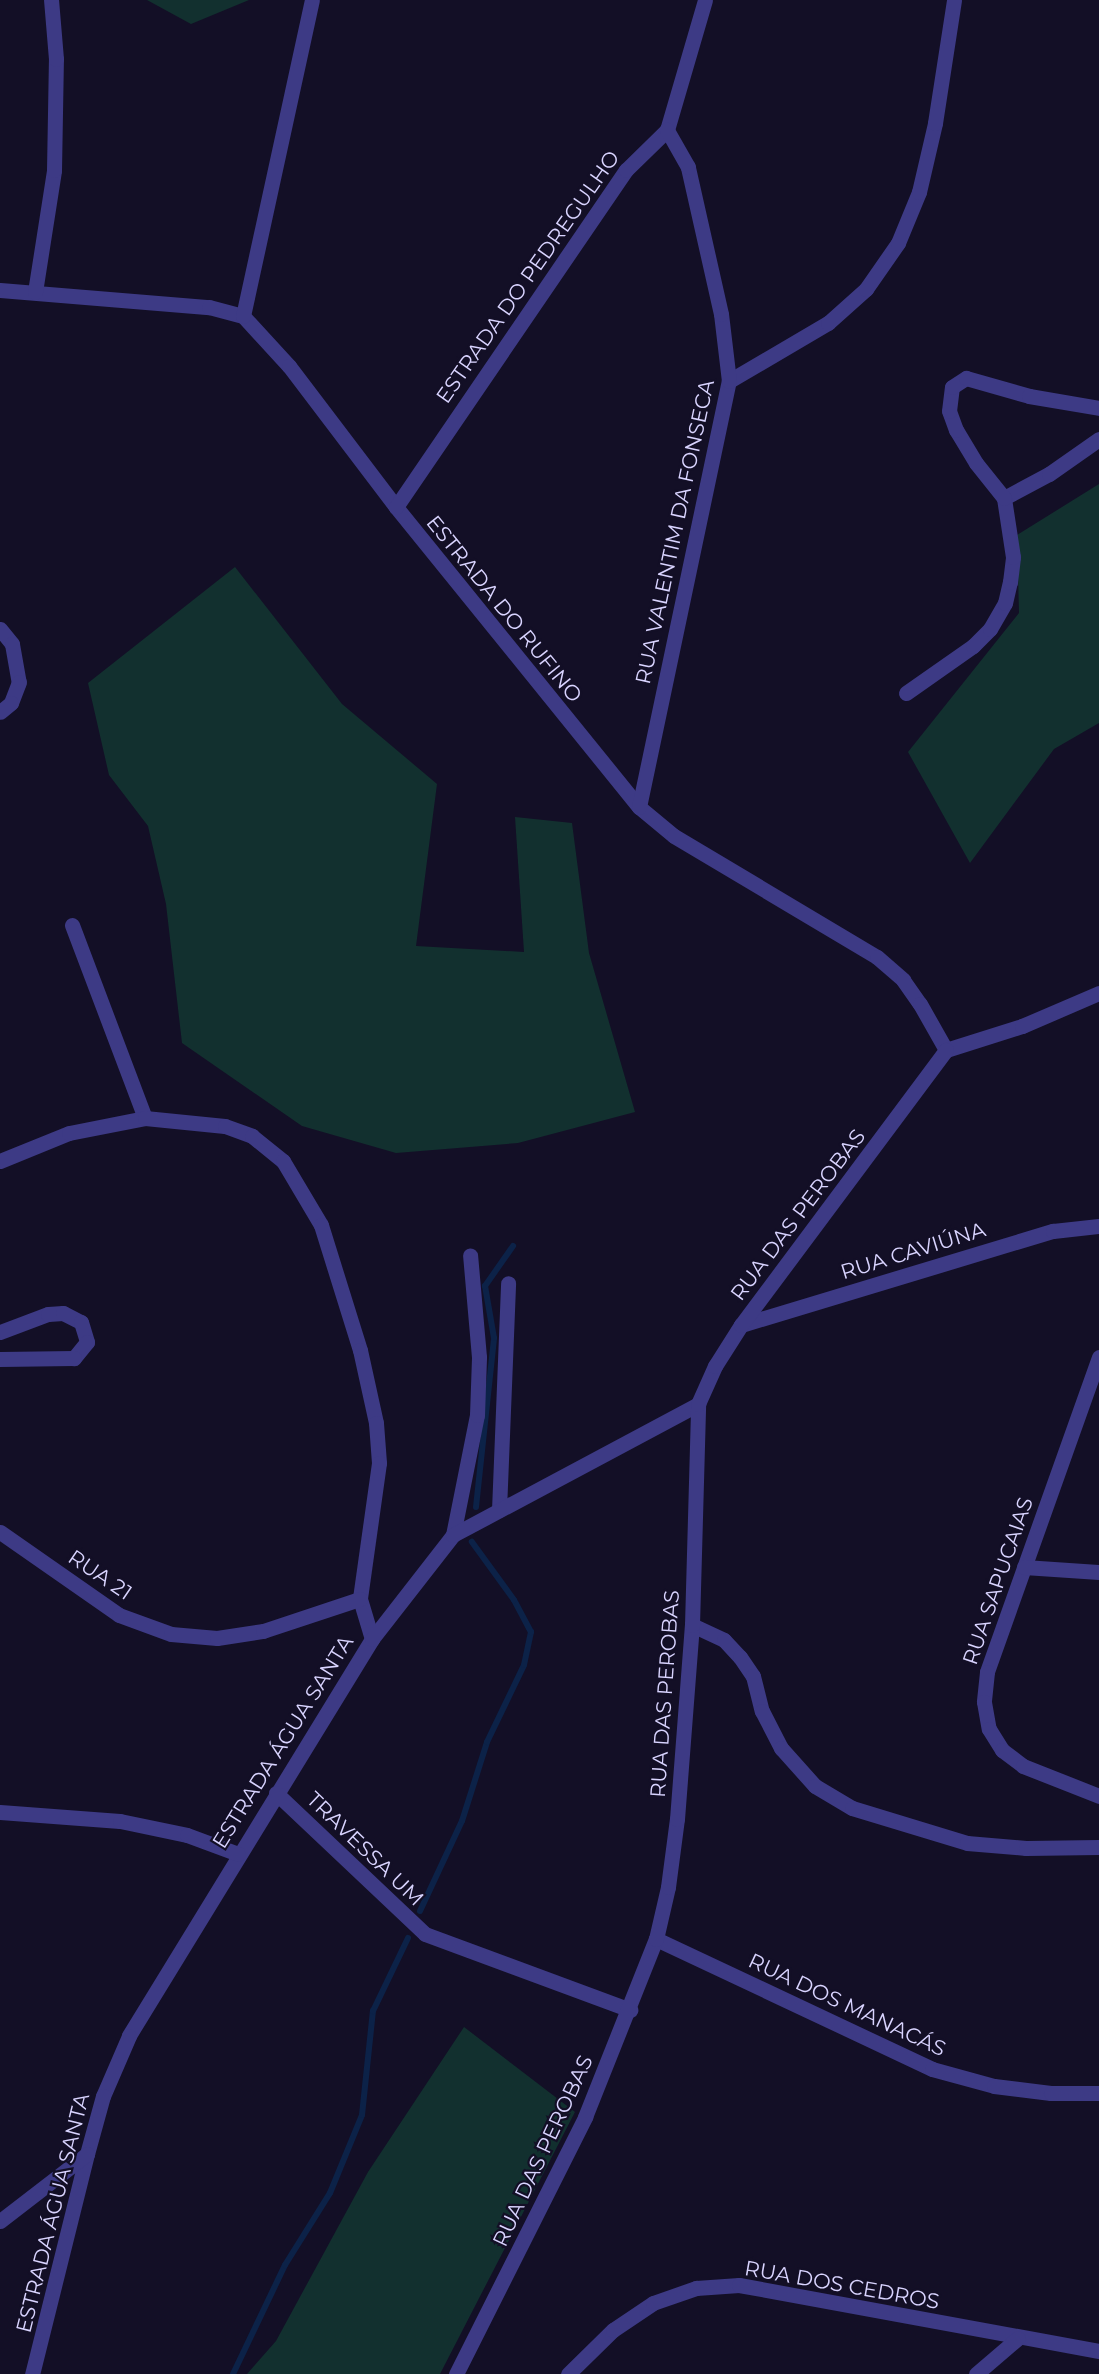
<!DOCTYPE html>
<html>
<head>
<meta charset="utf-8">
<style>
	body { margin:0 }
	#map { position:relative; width:1099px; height:2374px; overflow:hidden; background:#130f26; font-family:Montserrat,sans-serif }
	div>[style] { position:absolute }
	.green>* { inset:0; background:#12302f }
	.stream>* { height:6px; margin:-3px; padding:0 3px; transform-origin:3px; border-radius:3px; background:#0c2248 }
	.minor>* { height:15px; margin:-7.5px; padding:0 7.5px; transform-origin:7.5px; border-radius:7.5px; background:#3d3a85 }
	span { translate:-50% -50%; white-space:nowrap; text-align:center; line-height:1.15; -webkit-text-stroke:4.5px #130f26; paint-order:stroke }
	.street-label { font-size:21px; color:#d9d4ff }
</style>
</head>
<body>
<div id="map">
	<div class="green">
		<div style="clip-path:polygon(147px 0,249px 0,191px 24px)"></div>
		<div style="clip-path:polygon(1099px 484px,1099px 723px,1054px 749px,970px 863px,908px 752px,1019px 613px,1017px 535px)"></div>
		<div style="clip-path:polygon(235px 567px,342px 704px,437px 784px,416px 946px,524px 952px,515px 817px,572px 823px,589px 953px,635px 1112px,518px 1143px,396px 1153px,302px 1126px,182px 1043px,166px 904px,148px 826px,109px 775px,88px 683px)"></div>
		<div style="clip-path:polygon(464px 2027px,575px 2112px,440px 2374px,247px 2374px,276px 2341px,368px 2172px)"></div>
	</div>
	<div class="stream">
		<div style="left:476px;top:1507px;width:170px;rotate:-83.9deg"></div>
		<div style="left:494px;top:1338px;width:53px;rotate:-99.8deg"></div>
		<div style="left:485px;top:1286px;width:49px;rotate:-55deg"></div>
		<div style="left:420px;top:1911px;width:99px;rotate:-65deg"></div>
		<div style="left:462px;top:1821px;width:83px;rotate:-72.4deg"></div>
		<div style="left:487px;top:1742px;width:85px;rotate:-64.3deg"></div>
		<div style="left:524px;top:1665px;width:34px;rotate:-78deg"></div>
		<div style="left:531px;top:1632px;width:36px;rotate:-118deg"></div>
		<div style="left:514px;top:1600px;width:72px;rotate:-125.9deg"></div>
		<div style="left:233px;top:2374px;width:121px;rotate:-64.5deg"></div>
		<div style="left:285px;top:2265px;width:85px;rotate:-58deg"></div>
		<div style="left:330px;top:2193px;width:84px;rotate:-67.7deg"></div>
		<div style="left:362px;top:2115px;width:105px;rotate:-84deg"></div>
		<div style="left:373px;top:2011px;width:81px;rotate:-64.4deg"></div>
	</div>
	<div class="minor">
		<div style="left:0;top:290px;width:210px;rotate:4.7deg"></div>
		<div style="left:209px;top:307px;width:35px;rotate:15deg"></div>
		<div style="left:243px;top:316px;width:68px;rotate:47.4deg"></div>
		<div style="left:289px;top:366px;width:177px;rotate:52.8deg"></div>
		<div style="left:396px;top:507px;width:386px;rotate:51deg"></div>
		<div style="left:639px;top:807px;width:45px;rotate:39.6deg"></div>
		<div style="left:674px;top:836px;width:236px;rotate:30.8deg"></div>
		<div style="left:877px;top:957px;width:35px;rotate:41deg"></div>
		<div style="left:903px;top:980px;width:29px;rotate:55deg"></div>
		<div style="left:920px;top:1004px;width:53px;rotate:60.5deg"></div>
		<div style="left:35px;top:292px;width:123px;rotate:-81.1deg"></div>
		<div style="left:54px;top:170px;width:111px;rotate:-89deg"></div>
		<div style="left:56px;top:59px;width:59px;rotate:-94.8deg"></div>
		<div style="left:243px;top:316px;width:323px;rotate:-77.7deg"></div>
		<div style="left:729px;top:381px;width:115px;rotate:-30.4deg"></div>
		<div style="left:828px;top:323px;width:51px;rotate:-41.8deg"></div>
		<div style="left:866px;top:289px;width:56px;rotate:-55.2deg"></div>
		<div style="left:898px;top:243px;width:55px;rotate:-67.6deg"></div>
		<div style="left:919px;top:192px;width:71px;rotate:-76.9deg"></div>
		<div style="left:935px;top:123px;width:124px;rotate:-81.2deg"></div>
		<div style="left:1004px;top:498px;width:51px;rotate:-28.1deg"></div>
		<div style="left:1049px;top:474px;width:61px;rotate:-35deg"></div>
		<div style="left:396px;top:507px;width:408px;rotate:-55.7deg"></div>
		<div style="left:626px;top:170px;width:57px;rotate:-44.3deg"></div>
		<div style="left:667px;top:130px;width:135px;rotate:-73.7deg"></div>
		<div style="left:0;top:629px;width:19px;rotate:51deg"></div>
		<div style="left:12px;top:644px;width:39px;rotate:80deg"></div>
		<div style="left:19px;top:682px;width:22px;rotate:111deg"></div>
		<div style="left:11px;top:703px;width:14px;rotate:141deg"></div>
		<div style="left:906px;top:693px;width:82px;rotate:-35deg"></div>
		<div style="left:973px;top:646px;width:24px;rotate:-45deg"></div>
		<div style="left:990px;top:629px;width:30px;rotate:-60deg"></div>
		<div style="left:1005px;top:603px;width:22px;rotate:-77deg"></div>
		<div style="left:1010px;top:582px;width:25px;rotate:-83deg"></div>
		<div style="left:1013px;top:557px;width:60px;rotate:-98.7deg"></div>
		<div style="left:1004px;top:498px;width:45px;rotate:-128.7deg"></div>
		<div style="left:976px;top:463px;width:39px;rotate:-121deg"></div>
		<div style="left:956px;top:430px;width:20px;rotate:-110deg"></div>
		<div style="left:949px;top:411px;width:24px;rotate:-83deg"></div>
		<div style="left:952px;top:387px;width:17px;rotate:-33deg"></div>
		<div style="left:966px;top:378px;width:66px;rotate:15.9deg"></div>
		<div style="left:1029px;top:396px;width:71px;rotate:9.7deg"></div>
		<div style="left:639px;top:807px;width:435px;rotate:-78.1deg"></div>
		<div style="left:729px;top:381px;width:67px;rotate:-96.8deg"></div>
		<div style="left:721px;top:314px;width:151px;rotate:-102.7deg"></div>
		<div style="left:688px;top:167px;width:43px;rotate:-119.6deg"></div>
		<div style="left:72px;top:925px;width:206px;rotate:69.3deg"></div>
		<div style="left:946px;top:1050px;width:80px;rotate:-17.5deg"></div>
		<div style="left:1022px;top:1026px;width:84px;rotate:-23.2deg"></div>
		<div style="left:0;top:1161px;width:74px;rotate:-22.1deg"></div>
		<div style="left:69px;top:1133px;width:77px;rotate:-11.2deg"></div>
		<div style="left:145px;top:1118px;width:80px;rotate:5.7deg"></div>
		<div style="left:225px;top:1126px;width:29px;rotate:20deg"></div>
		<div style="left:252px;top:1136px;width:40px;rotate:39deg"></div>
		<div style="left:283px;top:1161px;width:74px;rotate:59.3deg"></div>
		<div style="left:321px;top:1225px;width:131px;rotate:72.7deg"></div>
		<div style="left:360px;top:1350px;width:75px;rotate:77.6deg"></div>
		<div style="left:376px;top:1423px;width:40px;rotate:85.7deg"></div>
		<div style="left:379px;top:1463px;width:137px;rotate:98deg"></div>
		<div style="left:360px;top:1599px;width:42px;rotate:73.3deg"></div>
		<div style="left:372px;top:1639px;width:465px;rotate:121.5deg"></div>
		<div style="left:129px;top:2036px;width:65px;rotate:113.4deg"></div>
		<div style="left:103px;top:2096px;width:60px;rotate:105.4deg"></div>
		<div style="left:87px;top:2154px;width:227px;rotate:104deg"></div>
		<div style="left:741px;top:1325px;width:326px;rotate:-16.8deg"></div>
		<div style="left:1053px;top:1231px;width:46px;rotate:-6.2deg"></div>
		<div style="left:0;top:1332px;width:51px;rotate:-20.6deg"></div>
		<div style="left:48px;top:1314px;width:15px;rotate:-4deg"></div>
		<div style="left:63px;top:1313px;width:20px;rotate:27deg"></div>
		<div style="left:81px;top:1322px;width:21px;rotate:73deg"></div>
		<div style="left:87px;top:1342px;width:21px;rotate:129deg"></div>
		<div style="left:74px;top:1358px;width:74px;rotate:179.2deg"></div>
		<div style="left:1099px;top:1357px;width:334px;rotate:109.6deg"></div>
		<div style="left:987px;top:1672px;width:30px;rotate:96deg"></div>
		<div style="left:984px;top:1702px;width:27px;rotate:80deg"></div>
		<div style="left:989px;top:1729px;width:25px;rotate:58deg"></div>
		<div style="left:1002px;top:1750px;width:26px;rotate:37deg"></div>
		<div style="left:1023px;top:1766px;width:82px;rotate:21.5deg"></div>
		<div style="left:499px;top:1510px;width:227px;rotate:-87.7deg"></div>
		<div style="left:0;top:1532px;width:145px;rotate:34.9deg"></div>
		<div style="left:119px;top:1615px;width:55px;rotate:20.1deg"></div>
		<div style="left:171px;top:1634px;width:46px;rotate:5deg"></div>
		<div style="left:217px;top:1638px;width:47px;rotate:-8.7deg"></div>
		<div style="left:263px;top:1631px;width:102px;rotate:-18.3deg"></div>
		<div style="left:453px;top:1535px;width:122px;rotate:-78.7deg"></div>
		<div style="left:477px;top:1415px;width:58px;rotate:-88deg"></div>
		<div style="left:479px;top:1357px;width:102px;rotate:-95deg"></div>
		<div style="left:1024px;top:1567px;width:75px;rotate:3.8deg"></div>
		<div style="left:692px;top:1625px;width:35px;rotate:25deg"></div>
		<div style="left:724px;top:1640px;width:23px;rotate:47deg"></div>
		<div style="left:740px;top:1657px;width:23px;rotate:56deg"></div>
		<div style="left:753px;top:1676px;width:36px;rotate:76deg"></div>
		<div style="left:762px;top:1711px;width:42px;rotate:62.8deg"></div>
		<div style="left:781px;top:1748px;width:51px;rotate:48.2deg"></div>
		<div style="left:815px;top:1786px;width:43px;rotate:30.7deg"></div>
		<div style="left:852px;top:1808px;width:120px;rotate:16.9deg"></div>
		<div style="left:967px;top:1843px;width:59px;rotate:4.8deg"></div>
		<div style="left:1026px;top:1848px;width:73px;rotate:-0.8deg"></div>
		<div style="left:372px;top:1639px;width:132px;rotate:-52.1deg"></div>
		<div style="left:453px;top:1535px;width:278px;rotate:-28.1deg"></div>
		<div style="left:276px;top:1793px;width:205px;rotate:43.4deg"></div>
		<div style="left:425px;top:1934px;width:219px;rotate:20.3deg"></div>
		<div style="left:0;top:1812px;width:120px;rotate:4.3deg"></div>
		<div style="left:120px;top:1821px;width:68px;rotate:11.8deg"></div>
		<div style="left:187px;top:1835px;width:54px;rotate:20.4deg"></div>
		<div style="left:656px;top:1939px;width:305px;rotate:25.2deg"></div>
		<div style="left:932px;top:2069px;width:64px;rotate:15.3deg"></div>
		<div style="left:994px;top:2086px;width:57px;rotate:7deg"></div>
		<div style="left:1051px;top:2093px;width:48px"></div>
		<div style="left:0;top:2221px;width:110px;rotate:-37.6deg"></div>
		<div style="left:456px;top:2374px;width:288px;rotate:-63.3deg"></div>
		<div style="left:585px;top:2117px;width:192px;rotate:-68.3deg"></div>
		<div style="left:656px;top:1939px;width:53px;rotate:-77deg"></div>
		<div style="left:668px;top:1887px;width:69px;rotate:-82.5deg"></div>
		<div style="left:677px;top:1819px;width:195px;rotate:-85.6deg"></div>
		<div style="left:692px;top:1625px;width:221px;rotate:-88.4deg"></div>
		<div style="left:698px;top:1404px;width:42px;rotate:-65.9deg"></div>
		<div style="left:715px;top:1366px;width:49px;rotate:-57.6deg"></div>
		<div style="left:741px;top:1325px;width:343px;rotate:-53.3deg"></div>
		<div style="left:568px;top:2374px;width:63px;rotate:-44.4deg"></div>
		<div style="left:613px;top:2330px;width:48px;rotate:-34deg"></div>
		<div style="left:653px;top:2303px;width:46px;rotate:-19.2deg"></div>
		<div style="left:696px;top:2288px;width:43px;rotate:-4deg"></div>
		<div style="left:739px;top:2285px;width:366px;rotate:10.4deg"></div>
		<div style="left:976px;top:2374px;width:55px;rotate:-40.6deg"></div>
	</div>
	<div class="street-label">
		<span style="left:528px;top:277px;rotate:-55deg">ESTRADA DO PEDREGULHO</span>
		<span style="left:675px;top:532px;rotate:-78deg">RUA VALENTIM DA FONSECA</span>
		<span style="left:504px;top:609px;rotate:51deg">ESTRADA DO RUFINO</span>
		<span style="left:798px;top:1215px;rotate:-53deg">RUA DAS PEROBAS</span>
		<span style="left:913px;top:1251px;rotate:-17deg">RUA CAVIÚNA</span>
		<span style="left:100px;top:1575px;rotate:34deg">RUA 21</span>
		<span style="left:998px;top:1581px;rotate:-71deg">RUA SAPUCAIAS</span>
		<span style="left:665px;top:1694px;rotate:-86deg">RUA DAS PEROBAS</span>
		<span style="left:283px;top:1742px;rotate:-58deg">ESTRADA ÁGUA SANTA</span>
		<span style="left:365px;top:1849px;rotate:44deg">TRAVESSA UM</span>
		<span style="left:847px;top:2005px;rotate:25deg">RUA DOS MANACÁS</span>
		<span style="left:543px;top:2151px;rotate:-65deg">RUA DAS PEROBAS</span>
		<span style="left:53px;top:2213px;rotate:-76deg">ESTRADA ÁGUA SANTA</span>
		<span style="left:842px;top:2285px;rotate:10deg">RUA DOS CEDROS</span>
	</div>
</div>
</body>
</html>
